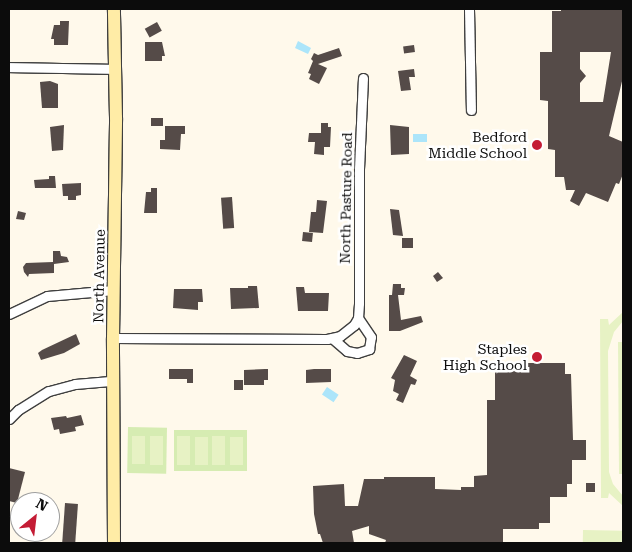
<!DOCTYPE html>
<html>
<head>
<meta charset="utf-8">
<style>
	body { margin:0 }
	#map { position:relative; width:632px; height:552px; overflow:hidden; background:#fff9eb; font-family:"Roboto Serif",serif }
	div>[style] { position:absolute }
	.green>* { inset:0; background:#d6ecb2; transform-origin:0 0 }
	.pitch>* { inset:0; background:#e7f2c4; transform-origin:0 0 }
	.water>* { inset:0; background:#ace5fa; transform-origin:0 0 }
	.building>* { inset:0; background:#554b48; transform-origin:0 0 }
	.roads { filter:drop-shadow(1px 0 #3f3f3f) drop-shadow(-1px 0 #3f3f3f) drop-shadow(0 1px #3f3f3f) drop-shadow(0 -1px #3f3f3f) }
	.street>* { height:9px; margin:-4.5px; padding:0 4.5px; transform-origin:4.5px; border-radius:4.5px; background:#fff }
	.secondary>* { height:12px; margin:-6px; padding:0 6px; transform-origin:6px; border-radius:6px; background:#ffeca6 }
	.dots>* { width:14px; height:14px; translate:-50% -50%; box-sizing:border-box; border:2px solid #fff; border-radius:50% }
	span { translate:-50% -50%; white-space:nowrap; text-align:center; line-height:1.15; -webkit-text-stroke:5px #fff; paint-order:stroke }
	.poi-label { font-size:14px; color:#0c0c0c }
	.right { translate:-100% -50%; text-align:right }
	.street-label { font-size:14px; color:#0c0c0c }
	.frame { position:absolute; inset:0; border:10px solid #0c0c0c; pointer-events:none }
	.north { position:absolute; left:10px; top:492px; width:50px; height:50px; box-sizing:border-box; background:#fff; border:1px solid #9e9e9e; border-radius:50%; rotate:29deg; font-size:14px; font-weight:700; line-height:20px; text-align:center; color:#0c0c0c }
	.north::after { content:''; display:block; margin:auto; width:18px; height:22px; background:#c41c35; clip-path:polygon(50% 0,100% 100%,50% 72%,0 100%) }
</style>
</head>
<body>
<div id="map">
	<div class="green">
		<div style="left:128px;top:427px;width:39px;height:46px;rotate:1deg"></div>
		<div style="left:174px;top:430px;width:73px;height:41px"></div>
	</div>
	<div class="pitch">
		<div style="clip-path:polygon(623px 312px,623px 321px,614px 332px,608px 351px,609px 472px,613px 484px,623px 496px,623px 506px,609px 493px,608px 498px,601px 498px,600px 319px,608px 319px,609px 325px)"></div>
		<div style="clip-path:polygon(618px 342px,623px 342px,623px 474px,619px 474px)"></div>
		<div style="left:132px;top:436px;width:13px;height:28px"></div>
		<div style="left:150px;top:436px;width:13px;height:29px"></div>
		<div style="left:177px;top:436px;width:13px;height:29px"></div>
		<div style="left:212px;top:436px;width:13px;height:29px"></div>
		<div style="left:195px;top:437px;width:13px;height:28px"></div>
		<div style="left:230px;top:437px;width:13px;height:28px"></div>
		<div style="left:583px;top:530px;width:40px;height:13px;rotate:1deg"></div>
	</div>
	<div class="water">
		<div style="clip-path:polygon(298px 41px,311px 48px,308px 54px,295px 48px)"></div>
		<div style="left:413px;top:134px;width:14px;height:8px"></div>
		<div style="left:327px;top:387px;width:14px;height:9px;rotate:34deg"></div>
	</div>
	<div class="building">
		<div style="clip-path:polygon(evenodd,561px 9px,623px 9px,623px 77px,609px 136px,623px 142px,623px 174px,619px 184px,616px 183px,608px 202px,586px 193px,579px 206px,570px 201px,575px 190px,566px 190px,564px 177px,555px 177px,555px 150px,548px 149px,548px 101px,540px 100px,540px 52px,552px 52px,552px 11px,561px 11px,561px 9px,580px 52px,611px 52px,603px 102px,580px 102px,580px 83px,586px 76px,580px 69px,580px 52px)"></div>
		<div style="clip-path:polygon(60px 21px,69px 21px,68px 45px,54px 45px,54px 39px,51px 39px,54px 25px,60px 25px)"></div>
		<div style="left:157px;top:22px;width:10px;height:14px;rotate:61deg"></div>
		<div style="clip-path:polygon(145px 42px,162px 42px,165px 56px,162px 56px,162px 61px,145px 61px)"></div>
		<div style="left:414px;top:45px;width:7px;height:11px;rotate:82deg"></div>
		<div style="clip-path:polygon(339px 48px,342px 56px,318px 64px,327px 68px,319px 84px,309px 79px,311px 74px,308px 73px,313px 61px,311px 59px,314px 53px,318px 55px)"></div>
		<div style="clip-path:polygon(414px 69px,415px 77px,409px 77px,411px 90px,401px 91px,398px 71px)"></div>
		<div style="clip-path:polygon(50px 81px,58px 84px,58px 108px,42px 108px,40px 82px)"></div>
		<div style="left:151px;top:118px;width:12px;height:8px"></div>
		<div style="clip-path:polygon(321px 123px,328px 123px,328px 127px,331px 127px,330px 147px,324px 147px,324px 155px,314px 154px,315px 142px,308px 142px,309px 133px,321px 133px)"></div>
		<div style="clip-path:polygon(64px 125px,63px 150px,52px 151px,50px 127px)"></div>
		<div style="clip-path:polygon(390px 125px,409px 127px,409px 154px,391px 155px)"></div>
		<div style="clip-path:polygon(165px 126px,185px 126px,185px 134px,181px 134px,180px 150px,160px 149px,160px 140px,165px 140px)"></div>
		<div style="clip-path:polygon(49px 176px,55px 176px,56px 188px,35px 188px,34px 180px,49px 179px)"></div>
		<div style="clip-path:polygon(81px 183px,81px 195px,76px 196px,76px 200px,68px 200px,68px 196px,63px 196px,62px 184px)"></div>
		<div style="clip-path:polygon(151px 188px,157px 188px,157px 213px,144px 213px,146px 192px,151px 192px)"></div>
		<div style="left:232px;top:197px;width:31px;height:11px;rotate:86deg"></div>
		<div style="clip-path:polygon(317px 200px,327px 201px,323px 233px,309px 232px,311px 212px,316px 212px)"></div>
		<div style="clip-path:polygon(390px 209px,399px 210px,403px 236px,393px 235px)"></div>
		<div style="clip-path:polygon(18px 211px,26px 213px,24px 220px,16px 219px)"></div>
		<div style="left:303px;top:232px;width:10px;height:9px;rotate:6deg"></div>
		<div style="left:402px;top:238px;width:11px;height:10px"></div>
		<div style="clip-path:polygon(53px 251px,60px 251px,61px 256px,67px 257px,69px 262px,54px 264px,54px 273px,29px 274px,28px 277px,24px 272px,23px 267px,26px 263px,53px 262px)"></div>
		<div style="clip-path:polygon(438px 272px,443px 278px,437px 282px,433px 276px)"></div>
		<div style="clip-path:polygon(393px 284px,401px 284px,401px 288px,405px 288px,404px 295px,398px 295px,401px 320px,421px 316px,423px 322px,400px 331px,389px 331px,389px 295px,392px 295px)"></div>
		<div style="clip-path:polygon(248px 286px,257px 286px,259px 308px,231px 309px,230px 288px,248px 288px)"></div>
		<div style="clip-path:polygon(296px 287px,304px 287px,305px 293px,329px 293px,328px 311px,298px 311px)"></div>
		<div style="clip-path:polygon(174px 289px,202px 289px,203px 302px,198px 302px,198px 310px,173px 308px)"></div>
		<div style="clip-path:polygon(76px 334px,80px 344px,64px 353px,41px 360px,38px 353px,42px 350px)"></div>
		<div style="clip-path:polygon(404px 355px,417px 361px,410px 376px,417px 380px,415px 385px,411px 384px,403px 403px,396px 400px,399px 394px,393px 391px,395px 380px,391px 378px)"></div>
		<div style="clip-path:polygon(495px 363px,565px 363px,565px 374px,571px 374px,573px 440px,586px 440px,586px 460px,572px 460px,572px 484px,567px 484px,567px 497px,550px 497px,550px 523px,539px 523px,539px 529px,503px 529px,503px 543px,385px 543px,386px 540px,369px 534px,369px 526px,352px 531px,354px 543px,323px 543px,320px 534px,318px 534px,314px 514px,313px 486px,344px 484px,345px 506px,358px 506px,364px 479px,384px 479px,384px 477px,435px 477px,435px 489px,461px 490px,461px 487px,474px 487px,474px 476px,487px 475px,487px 400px,495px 400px)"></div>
		<div style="clip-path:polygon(169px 369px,193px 369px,193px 383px,187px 383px,187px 379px,169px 379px)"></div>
		<div style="clip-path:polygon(265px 369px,268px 369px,268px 380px,264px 380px,264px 385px,244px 385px,244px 370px)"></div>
		<div style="clip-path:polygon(314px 369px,331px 369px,331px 382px,306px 383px,306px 370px)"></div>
		<div style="left:234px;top:380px;width:9px;height:10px"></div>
		<div style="clip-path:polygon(81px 415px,84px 425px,75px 427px,76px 431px,60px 434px,59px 429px,54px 430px,51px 418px,66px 416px,67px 418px)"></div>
		<div style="clip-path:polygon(9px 468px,25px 472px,17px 503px,9px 501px)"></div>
		<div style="left:586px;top:483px;width:9px;height:9px"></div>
		<div style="left:65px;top:503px;width:13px;height:40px;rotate:4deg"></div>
	</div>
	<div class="roads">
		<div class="street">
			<div style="left:469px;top:9px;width:101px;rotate:88.9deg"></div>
			<div style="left:9px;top:67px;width:106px;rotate:1.1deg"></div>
			<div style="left:9px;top:314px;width:42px;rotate:-25.3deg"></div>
			<div style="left:47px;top:296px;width:67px;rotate:-5.1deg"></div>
			<div style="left:113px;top:338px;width:214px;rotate:0.3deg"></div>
			<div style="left:327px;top:339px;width:13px;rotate:-13deg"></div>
			<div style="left:340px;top:336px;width:18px;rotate:-38deg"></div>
			<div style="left:354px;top:325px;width:8px;rotate:-60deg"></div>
			<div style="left:358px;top:318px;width:15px;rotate:-86deg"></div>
			<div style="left:359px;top:303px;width:134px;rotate:-90deg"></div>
			<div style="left:359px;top:169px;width:91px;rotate:-87.5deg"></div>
			<div style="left:332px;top:338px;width:20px;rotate:41deg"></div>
			<div style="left:347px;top:351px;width:10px;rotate:11deg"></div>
			<div style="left:357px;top:353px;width:13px;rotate:-18deg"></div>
			<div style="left:369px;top:349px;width:12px;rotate:-81deg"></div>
			<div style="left:371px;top:337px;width:23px;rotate:-124deg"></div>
			<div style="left:9px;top:419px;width:13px;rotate:-45deg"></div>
			<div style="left:18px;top:410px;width:36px;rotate:-32deg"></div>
			<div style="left:49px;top:391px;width:27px;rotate:-15deg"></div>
			<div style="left:75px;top:384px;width:38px;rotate:-5deg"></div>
		</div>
		<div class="secondary">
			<div style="left:114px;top:543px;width:205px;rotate:-90.3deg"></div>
			<div style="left:113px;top:338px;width:220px;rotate:-89.2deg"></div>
			<div style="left:116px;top:118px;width:109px;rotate:-91.1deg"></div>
		</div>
	</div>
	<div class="dots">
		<div style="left:537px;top:145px;background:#c41c35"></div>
		<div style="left:537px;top:357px;background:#c41c35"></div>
	</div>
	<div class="poi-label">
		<span class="right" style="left:527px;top:145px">Bedford<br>Middle School</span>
		<span class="right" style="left:527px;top:357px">Staples<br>High School</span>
	</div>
	<div class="street-label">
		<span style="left:346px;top:198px;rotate:-89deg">North Pasture Road</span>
		<span style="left:99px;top:276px;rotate:-89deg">North Avenue</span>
	</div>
	<div class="frame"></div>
	<div class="north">N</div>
</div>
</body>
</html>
